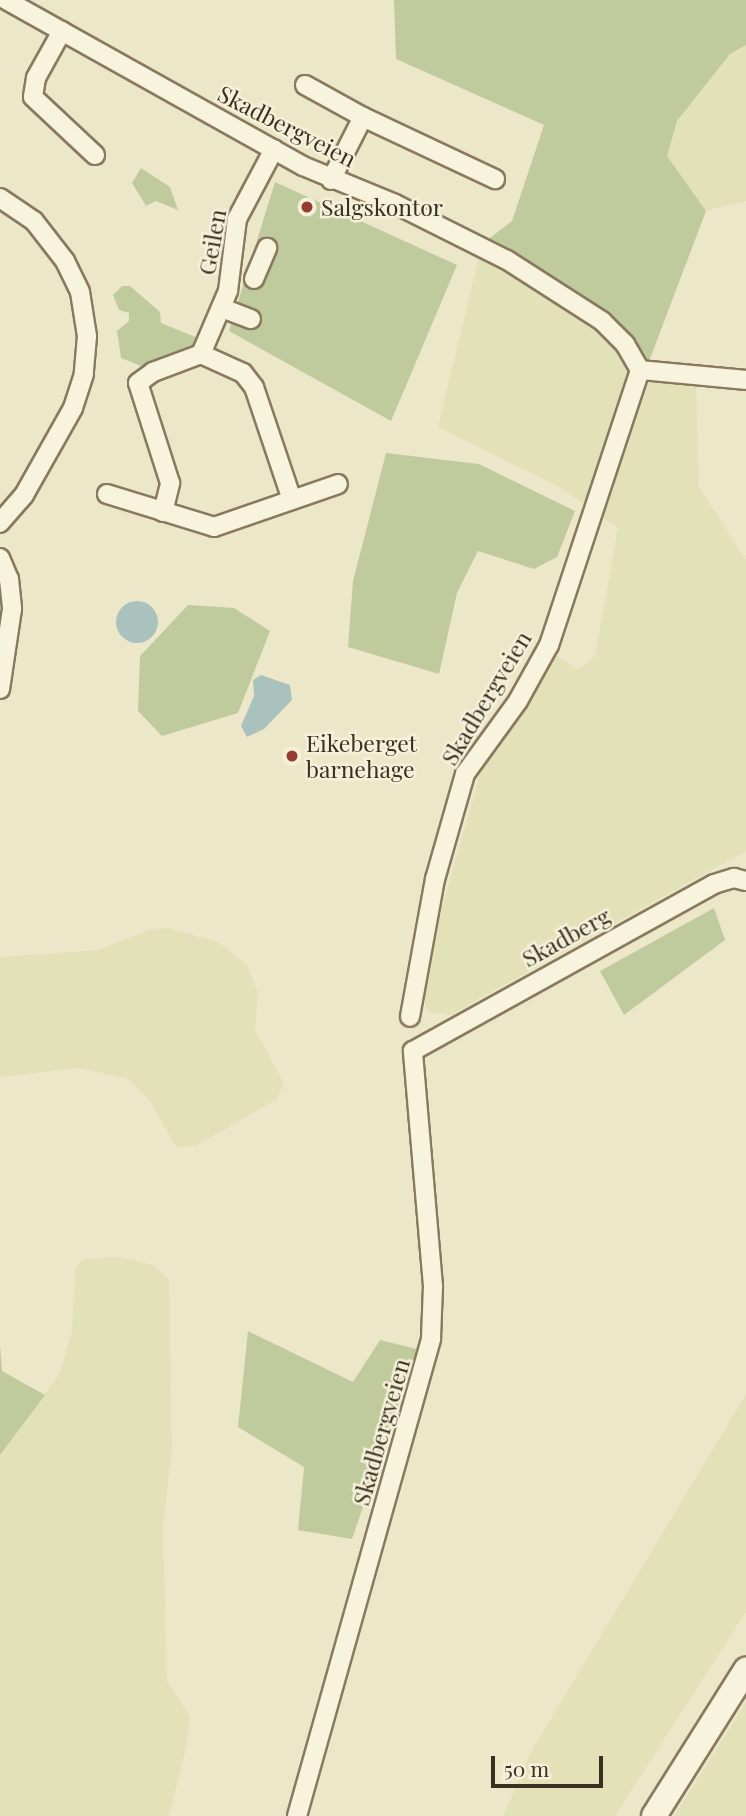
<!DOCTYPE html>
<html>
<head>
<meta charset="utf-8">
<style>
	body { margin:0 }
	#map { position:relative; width:746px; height:1816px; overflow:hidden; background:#ede7c9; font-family:"Playfair Display",serif }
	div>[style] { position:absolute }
	.farmland>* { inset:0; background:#e2e1b7 }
	.green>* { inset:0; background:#c0cb9d }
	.water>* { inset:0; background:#aac2be }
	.round { border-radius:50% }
	.roads { filter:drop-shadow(2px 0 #897a5f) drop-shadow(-2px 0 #897a5f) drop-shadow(0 2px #897a5f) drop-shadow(0 -2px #897a5f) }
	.minor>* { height:18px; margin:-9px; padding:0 9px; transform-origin:9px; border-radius:9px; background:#f8f3dd }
	.secondary>* { height:24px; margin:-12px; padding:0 12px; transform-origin:12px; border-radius:12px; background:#f8f3dd }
	.dots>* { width:19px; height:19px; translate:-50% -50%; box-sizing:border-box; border:4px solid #f5f0d9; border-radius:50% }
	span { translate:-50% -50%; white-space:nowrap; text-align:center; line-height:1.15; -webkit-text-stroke:5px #f5f0d9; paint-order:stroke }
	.street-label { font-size:23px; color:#3a3021 }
	.poi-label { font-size:23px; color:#3a3021 }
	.left { translate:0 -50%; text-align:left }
	.scale { position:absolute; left:491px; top:1756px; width:112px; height:32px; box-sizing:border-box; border:4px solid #3a3021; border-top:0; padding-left:9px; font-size:21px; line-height:24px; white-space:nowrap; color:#3a3021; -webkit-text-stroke:5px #f5f0d9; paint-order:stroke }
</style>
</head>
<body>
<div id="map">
	<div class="farmland">
		<div style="clip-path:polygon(746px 45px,746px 201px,706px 211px,667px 157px,677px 121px,730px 54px)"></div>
		<div style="clip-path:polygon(482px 244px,648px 364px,696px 384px,699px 487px,746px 560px,746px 851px,450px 1015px,429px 1012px,424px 1000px,432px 942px,483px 765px,556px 655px,578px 670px,595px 656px,618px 528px,559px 487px,438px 427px)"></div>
		<div style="clip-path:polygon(169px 928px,220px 943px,248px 966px,258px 994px,255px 1030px,284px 1083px,277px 1099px,196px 1146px,176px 1147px,149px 1100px,128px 1079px,79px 1068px,0 1077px,0 957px,98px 950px,152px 929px)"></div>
		<div style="clip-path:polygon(119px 1257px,153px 1265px,169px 1280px,172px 1448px,163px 1527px,167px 1681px,190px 1716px,187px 1744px,169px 1816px,0 1816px,0 1455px,60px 1373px,72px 1330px,75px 1270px,83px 1259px)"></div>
		<div style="clip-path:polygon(746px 1394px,746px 1612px,615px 1816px,503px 1816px,532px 1750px)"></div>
		<div style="clip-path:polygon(746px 1701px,746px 1816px,674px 1816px,741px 1710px)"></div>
	</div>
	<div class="green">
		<div style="clip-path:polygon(394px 0,746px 0,746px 45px,730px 54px,677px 121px,667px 156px,706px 211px,648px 364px,482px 244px,512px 221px,544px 125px,396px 59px)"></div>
		<div style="clip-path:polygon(141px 168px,170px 187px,178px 210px,156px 201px,146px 206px,132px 183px)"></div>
		<div style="clip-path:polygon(275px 182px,457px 265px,391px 421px,229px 331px)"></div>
		<div style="clip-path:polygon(122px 286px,130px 286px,160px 312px,161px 323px,198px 338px,194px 345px,146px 368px,121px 358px,117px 331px,129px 321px,129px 313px,119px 310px,113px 295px)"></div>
		<div style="clip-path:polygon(386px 453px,479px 464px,575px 511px,557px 557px,534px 569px,478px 551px,457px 593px,439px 674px,348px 647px,353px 581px)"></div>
		<div style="clip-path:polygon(188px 605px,234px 608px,270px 631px,238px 713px,162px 736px,138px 711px,140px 656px)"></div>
		<div style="clip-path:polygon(714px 908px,725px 940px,624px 1015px,600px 971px)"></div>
		<div style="clip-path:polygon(248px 1331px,353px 1382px,380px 1340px,417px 1349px,352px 1539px,298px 1530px,304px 1467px,238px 1427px)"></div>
		<div style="clip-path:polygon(0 1344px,2px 1371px,45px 1395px,0 1455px)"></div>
	</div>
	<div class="water">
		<div class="round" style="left:116px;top:601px;width:42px;height:42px"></div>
		<div style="clip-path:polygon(261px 675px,290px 685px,292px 700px,264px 729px,247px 737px,241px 726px,254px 696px,253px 680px)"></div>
	</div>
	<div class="roads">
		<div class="minor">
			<div style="left:6px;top:0;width:340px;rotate:29.2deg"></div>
			<div style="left:303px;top:166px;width:100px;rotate:22.4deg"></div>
			<div style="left:395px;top:204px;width:125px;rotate:26.6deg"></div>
			<div style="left:507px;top:260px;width:113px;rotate:32.7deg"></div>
			<div style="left:602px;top:321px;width:33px;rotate:45deg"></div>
			<div style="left:625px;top:344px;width:30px;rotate:60deg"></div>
			<div style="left:640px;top:370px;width:290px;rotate:108.3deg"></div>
			<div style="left:549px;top:645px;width:64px;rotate:119deg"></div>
			<div style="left:518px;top:701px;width:90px;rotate:126deg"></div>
			<div style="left:465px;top:774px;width:109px;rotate:105.9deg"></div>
			<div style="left:435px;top:879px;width:140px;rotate:100.3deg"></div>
			<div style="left:62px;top:31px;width:54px;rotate:119deg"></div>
			<div style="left:36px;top:78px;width:19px;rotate:99deg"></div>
			<div style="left:33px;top:97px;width:85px;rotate:43.1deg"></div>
			<div style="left:305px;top:85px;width:66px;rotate:28.9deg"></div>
			<div style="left:363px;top:117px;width:146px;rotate:25.2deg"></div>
			<div style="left:331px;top:180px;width:71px;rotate:-63.1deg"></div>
			<div style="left:0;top:198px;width:41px;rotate:34.1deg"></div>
			<div style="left:34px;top:221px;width:51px;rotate:52.2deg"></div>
			<div style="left:65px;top:261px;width:34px;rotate:64deg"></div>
			<div style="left:80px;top:292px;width:45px;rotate:81deg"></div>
			<div style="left:87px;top:336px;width:38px;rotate:95deg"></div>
			<div style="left:84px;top:374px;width:36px;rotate:108deg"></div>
			<div style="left:73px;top:408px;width:100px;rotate:119.4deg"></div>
			<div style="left:24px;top:495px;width:37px;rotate:131deg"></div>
			<div style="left:254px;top:279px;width:34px;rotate:-67deg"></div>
			<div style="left:222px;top:308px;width:31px;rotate:21deg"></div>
			<div style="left:201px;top:354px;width:69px;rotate:-66.8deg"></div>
			<div style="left:228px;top:291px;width:73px;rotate:-82.9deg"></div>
			<div style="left:237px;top:219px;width:79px;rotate:-62.1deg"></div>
			<div style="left:640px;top:370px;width:106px;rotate:5.4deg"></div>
			<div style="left:107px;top:494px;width:112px;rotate:17.1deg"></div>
			<div style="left:214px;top:527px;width:131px;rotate:-19.1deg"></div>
			<div style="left:163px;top:512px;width:30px;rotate:-76deg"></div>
			<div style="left:170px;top:483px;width:105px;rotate:-107.7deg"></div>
			<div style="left:138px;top:383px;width:19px;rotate:-36deg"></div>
			<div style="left:153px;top:372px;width:51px;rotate:-20.6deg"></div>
			<div style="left:201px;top:354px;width:46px;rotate:24.3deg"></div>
			<div style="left:243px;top:373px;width:18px;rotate:52deg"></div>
			<div style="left:254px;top:387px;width:119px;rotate:71.4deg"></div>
			<div style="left:0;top:558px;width:23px;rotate:67deg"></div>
			<div style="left:9px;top:579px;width:30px;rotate:84deg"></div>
			<div style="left:12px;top:609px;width:81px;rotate:98.5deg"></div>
			<div style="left:297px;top:1816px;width:496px;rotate:-74.3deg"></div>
			<div style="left:431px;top:1338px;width:52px;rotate:-87.8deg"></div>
			<div style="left:433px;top:1286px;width:236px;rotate:-94.9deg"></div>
			<div style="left:413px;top:1051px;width:344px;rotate:-29deg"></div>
			<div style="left:714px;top:884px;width:21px;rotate:-17deg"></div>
			<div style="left:734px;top:878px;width:12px;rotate:14deg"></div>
		</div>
		<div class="secondary">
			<div style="left:654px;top:1816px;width:173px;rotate:-57.8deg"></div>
		</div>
	</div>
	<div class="dots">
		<div style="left:307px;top:207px;background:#953d31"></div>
		<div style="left:292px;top:756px;background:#953d31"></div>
	</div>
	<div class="street-label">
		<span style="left:287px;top:126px;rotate:27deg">Skadbergveien</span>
		<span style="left:212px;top:242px;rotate:-80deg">Geilen</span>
		<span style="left:486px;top:698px;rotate:-59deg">Skadbergveien</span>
		<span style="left:566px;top:937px;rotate:-29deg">Skadberg</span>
		<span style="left:381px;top:1432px;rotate:-74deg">Skadbergveien</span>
	</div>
	<div class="poi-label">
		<span class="left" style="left:321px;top:207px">Salgskontor</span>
		<span class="left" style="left:306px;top:756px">Eikeberget<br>barnehage</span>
	</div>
	<div class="scale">50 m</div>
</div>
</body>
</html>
